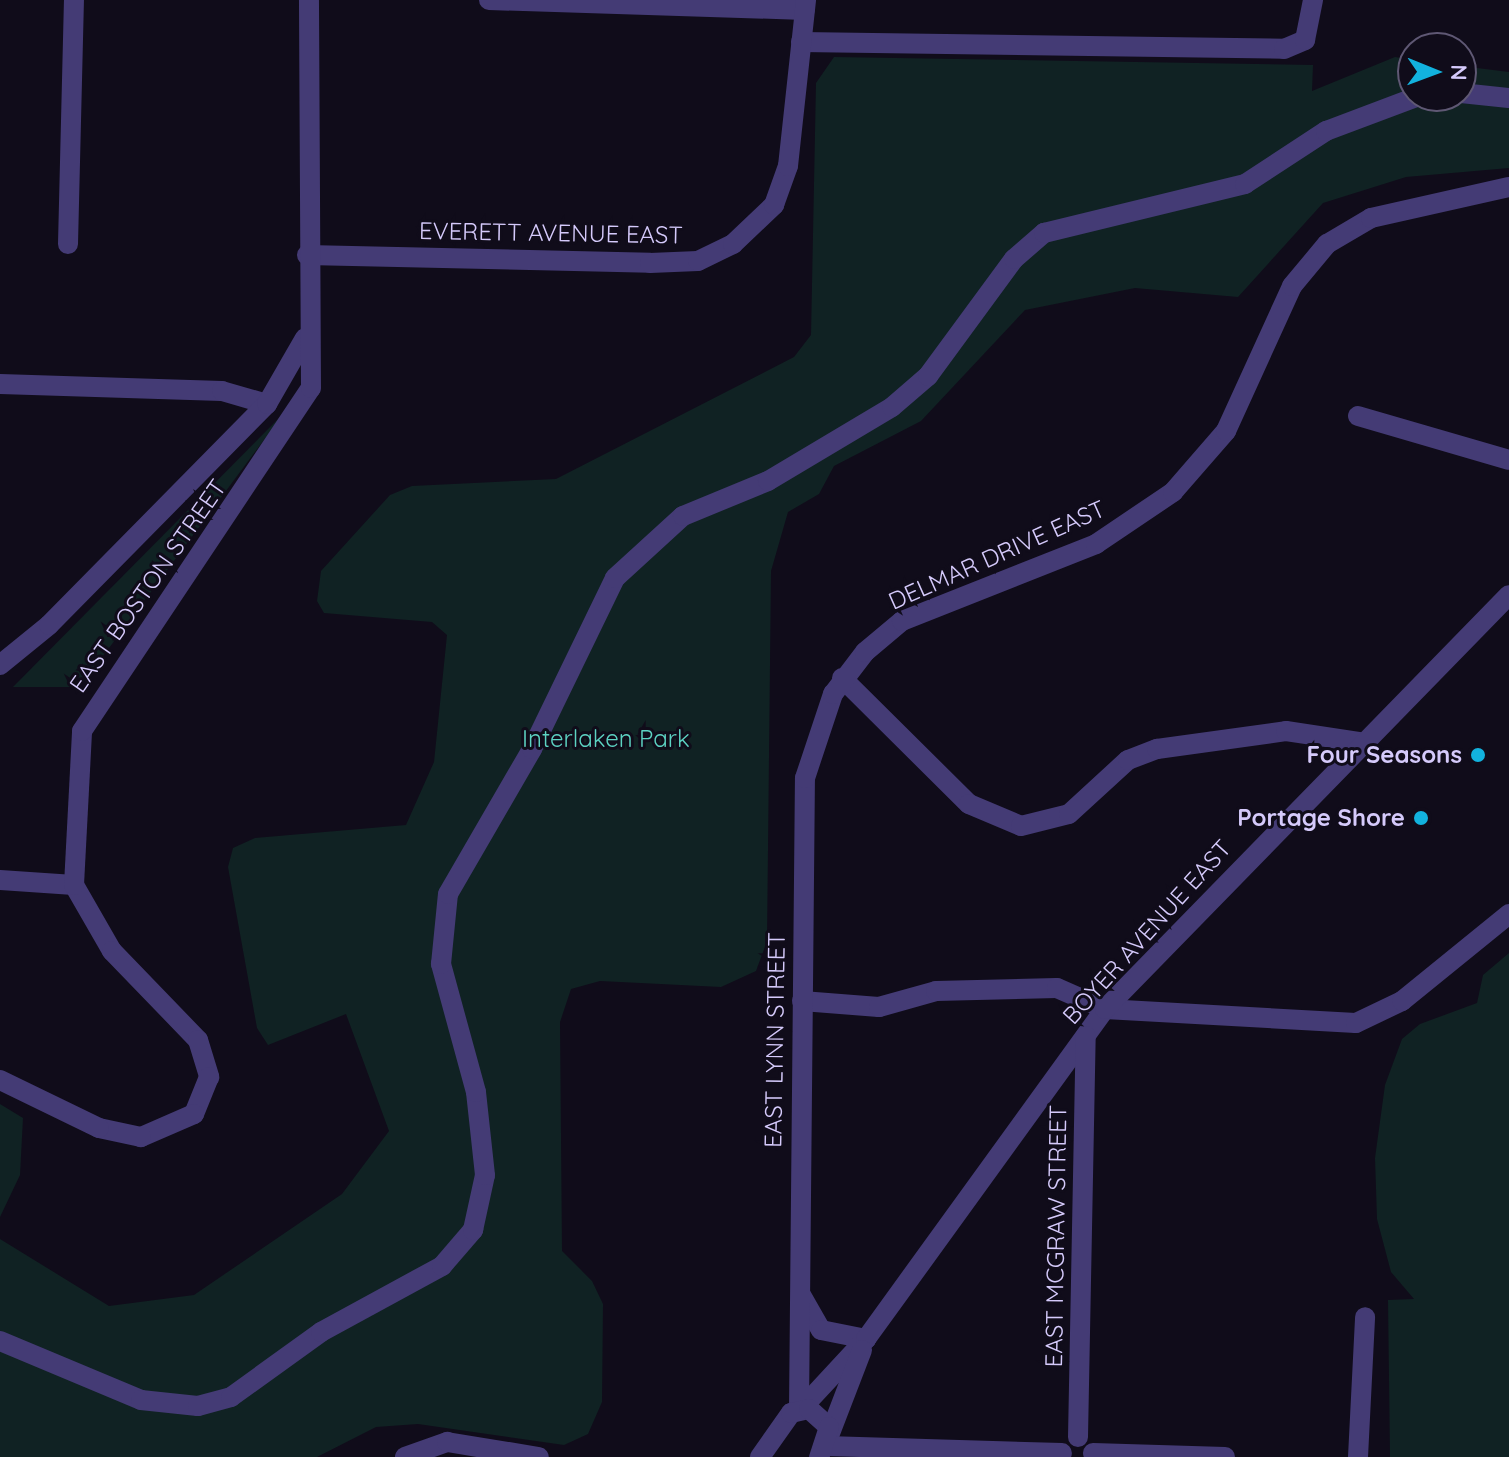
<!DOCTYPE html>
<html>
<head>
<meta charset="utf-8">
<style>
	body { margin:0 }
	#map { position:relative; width:1509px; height:1457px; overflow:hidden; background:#100c1a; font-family:Quicksand,sans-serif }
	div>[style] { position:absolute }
	.green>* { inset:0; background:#102223 }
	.minor>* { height:20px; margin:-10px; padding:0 10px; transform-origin:10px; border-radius:10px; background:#443b75 }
	.dots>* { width:22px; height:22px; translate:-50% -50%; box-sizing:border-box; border:4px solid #100c1a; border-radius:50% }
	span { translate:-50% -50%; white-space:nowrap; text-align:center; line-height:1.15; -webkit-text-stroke:6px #100c1a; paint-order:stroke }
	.street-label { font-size:24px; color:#d5cafb }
	.park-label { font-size:24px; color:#5dd3c3 }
	.poi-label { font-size:24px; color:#d5cafb; font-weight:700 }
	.right { translate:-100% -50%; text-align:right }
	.north { position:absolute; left:1397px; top:32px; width:80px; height:80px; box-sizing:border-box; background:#100c1a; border:2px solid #5f5874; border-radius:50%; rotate:91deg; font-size:22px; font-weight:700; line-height:32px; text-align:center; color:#d5cafb }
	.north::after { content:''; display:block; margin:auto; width:28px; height:36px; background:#12b2de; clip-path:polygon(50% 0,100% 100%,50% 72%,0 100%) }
</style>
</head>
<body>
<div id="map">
	<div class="green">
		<div style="clip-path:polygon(834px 57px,1313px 65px,1312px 91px,1395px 57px,1413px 60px,1413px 96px,1461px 96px,1461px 66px,1509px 72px,1509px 168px,1406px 177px,1323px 203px,1238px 297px,1135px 288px,1025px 310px,921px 421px,834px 466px,819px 494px,788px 512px,771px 571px,767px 941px,756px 971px,721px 987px,600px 981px,571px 989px,560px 1022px,562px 1251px,592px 1281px,603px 1304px,602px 1402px,588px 1434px,564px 1445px,418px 1424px,376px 1427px,317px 1457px,0 1457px,0 1239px,109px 1306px,194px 1295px,342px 1194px,389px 1131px,346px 1014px,268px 1045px,257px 1028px,228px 867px,233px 848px,255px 838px,406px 825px,434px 762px,447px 635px,432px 622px,324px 613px,317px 601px,321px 571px,390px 495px,412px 486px,556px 479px,794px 357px,811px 335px,816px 83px)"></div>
		<div style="clip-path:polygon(284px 413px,80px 687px,13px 687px)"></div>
		<div style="clip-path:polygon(1509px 953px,1509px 1457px,1390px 1457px,1388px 1300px,1414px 1299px,1391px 1272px,1377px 1219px,1375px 1158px,1385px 1085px,1402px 1039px,1420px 1024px,1477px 1003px,1483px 975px)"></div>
		<div style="clip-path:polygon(0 1104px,23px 1118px,20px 1175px,0 1217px)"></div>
	</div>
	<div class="minor">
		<div style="left:489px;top:0;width:316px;rotate:1.8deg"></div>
		<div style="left:801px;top:42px;width:483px;rotate:0.8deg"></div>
		<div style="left:1284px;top:49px;width:23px;rotate:-23deg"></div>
		<div style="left:1305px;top:40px;width:41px;rotate:-78.7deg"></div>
		<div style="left:1461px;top:93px;width:48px;rotate:5.9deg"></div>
		<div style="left:68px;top:244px;width:244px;rotate:-88.6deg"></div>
		<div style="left:307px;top:255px;width:343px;rotate:1.3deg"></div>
		<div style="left:650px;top:263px;width:48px;rotate:-2.4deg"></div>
		<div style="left:698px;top:261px;width:39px;rotate:-26deg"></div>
		<div style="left:733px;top:244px;width:57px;rotate:-43.6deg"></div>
		<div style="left:774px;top:205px;width:41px;rotate:-70.3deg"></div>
		<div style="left:788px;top:166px;width:167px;rotate:-83.8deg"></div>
		<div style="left:0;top:384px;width:222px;rotate:1.8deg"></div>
		<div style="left:222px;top:391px;width:47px;rotate:16.1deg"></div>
		<div style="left:1358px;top:416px;width:157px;rotate:16.2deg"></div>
		<div style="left:0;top:665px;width:63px;rotate:-39.2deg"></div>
		<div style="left:49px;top:625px;width:310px;rotate:-45.4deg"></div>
		<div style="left:267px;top:404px;width:76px;rotate:-60.1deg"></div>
		<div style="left:842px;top:678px;width:179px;rotate:44.8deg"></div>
		<div style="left:969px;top:804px;width:56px;rotate:22.9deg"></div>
		<div style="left:1021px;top:826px;width:49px;rotate:-14deg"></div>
		<div style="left:1069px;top:814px;width:80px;rotate:-42.5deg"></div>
		<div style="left:1128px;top:760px;width:31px;rotate:-21deg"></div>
		<div style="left:1157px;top:749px;width:130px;rotate:-7.9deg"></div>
		<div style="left:1286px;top:731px;width:75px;rotate:8.5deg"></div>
		<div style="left:0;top:880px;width:74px;rotate:3.9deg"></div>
		<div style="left:74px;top:885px;width:76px;rotate:60.1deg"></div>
		<div style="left:112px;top:951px;width:124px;rotate:46deg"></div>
		<div style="left:198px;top:1040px;width:39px;rotate:73deg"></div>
		<div style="left:209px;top:1077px;width:40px;rotate:112deg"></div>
		<div style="left:194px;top:1114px;width:58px;rotate:156.5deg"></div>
		<div style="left:141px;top:1137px;width:43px;rotate:-167.9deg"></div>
		<div style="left:99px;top:1128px;width:110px;rotate:-154.1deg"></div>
		<div style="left:74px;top:885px;width:154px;rotate:-87deg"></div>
		<div style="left:82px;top:731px;width:412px;rotate:-56.3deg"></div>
		<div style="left:311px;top:388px;width:388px;rotate:-90.3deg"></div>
		<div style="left:802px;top:1001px;width:77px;rotate:4.5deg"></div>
		<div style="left:879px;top:1007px;width:59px;rotate:-15.7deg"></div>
		<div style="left:936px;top:991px;width:121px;rotate:-1.4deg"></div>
		<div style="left:1057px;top:988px;width:52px;rotate:23.6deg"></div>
		<div style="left:1105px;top:1009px;width:251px;rotate:3.2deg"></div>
		<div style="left:1356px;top:1023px;width:51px;rotate:-25.6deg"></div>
		<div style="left:1402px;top:1001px;width:138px;rotate:-39.1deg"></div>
		<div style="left:801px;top:1295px;width:40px;rotate:60.3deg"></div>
		<div style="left:821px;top:1330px;width:46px;rotate:11.3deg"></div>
		<div style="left:0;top:1341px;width:153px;rotate:22.7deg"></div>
		<div style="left:141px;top:1400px;width:57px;rotate:6deg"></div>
		<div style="left:198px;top:1406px;width:34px;rotate:-15deg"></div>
		<div style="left:231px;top:1397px;width:111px;rotate:-35.8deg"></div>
		<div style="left:321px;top:1332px;width:138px;rotate:-28.6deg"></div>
		<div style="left:442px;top:1266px;width:48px;rotate:-49.3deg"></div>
		<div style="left:473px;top:1230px;width:56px;rotate:-77.7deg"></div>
		<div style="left:485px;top:1175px;width:83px;rotate:-96.2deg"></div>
		<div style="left:476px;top:1092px;width:133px;rotate:-105.3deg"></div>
		<div style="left:441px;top:964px;width:70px;rotate:-84.3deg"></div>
		<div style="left:448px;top:894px;width:168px;rotate:-59.9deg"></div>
		<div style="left:532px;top:749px;width:190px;rotate:-64.1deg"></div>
		<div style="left:615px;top:578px;width:92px;rotate:-42.4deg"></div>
		<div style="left:683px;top:516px;width:92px;rotate:-22.4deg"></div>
		<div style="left:768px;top:481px;width:144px;rotate:-30.8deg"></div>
		<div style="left:892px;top:407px;width:48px;rotate:-40.7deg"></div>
		<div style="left:928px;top:376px;width:145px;rotate:-53.7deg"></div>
		<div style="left:1014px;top:259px;width:40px;rotate:-41deg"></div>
		<div style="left:1044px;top:233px;width:207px;rotate:-13.7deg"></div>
		<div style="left:1245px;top:184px;width:97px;rotate:-33.2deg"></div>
		<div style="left:1326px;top:131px;width:99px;rotate:-20.6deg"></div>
		<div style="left:799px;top:1409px;width:631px;rotate:-89.46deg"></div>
		<div style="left:805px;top:778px;width:89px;rotate:-71.6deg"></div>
		<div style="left:833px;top:694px;width:53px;rotate:-52.7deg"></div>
		<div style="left:865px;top:652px;width:48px;rotate:-40deg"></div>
		<div style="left:902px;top:621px;width:209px;rotate:-21.6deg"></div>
		<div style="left:1096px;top:544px;width:93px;rotate:-34deg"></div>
		<div style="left:1173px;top:492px;width:81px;rotate:-49deg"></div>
		<div style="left:1226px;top:431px;width:159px;rotate:-65.5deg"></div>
		<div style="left:1292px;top:286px;width:55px;rotate:-50.2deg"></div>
		<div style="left:1327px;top:244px;width:51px;rotate:-30.6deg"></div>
		<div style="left:1371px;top:218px;width:141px;rotate:-12.7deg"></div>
		<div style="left:801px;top:1409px;width:96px;rotate:-47.1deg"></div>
		<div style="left:866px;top:1339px;width:407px;rotate:-54.1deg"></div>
		<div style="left:1105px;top:1009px;width:578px;rotate:-45.7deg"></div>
		<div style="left:829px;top:1436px;width:92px;rotate:-69deg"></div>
		<div style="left:1078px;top:1437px;width:401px;rotate:-88.9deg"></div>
		<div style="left:826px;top:1446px;width:236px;rotate:1.7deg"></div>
		<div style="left:1093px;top:1453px;width:132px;rotate:1.7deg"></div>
		<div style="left:405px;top:1457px;width:45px;rotate:-19.7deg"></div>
		<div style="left:447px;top:1442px;width:93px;rotate:9.3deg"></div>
		<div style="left:760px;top:1457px;width:54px;rotate:-54.8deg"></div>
		<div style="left:791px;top:1413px;width:18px;rotate:-13deg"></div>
		<div style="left:809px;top:1409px;width:27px;rotate:42deg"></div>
		<div style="left:829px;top:1427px;width:32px;rotate:108deg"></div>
		<div style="left:1358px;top:1457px;width:140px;rotate:-87.1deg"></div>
	</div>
	<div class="dots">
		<div style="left:1478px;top:755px;background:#12b2de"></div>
		<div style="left:1421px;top:818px;background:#12b2de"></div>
	</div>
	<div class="street-label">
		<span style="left:551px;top:233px;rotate:1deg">EVERETT AVENUE EAST</span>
		<span style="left:997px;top:555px;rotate:-24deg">DELMAR DRIVE EAST</span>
		<span style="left:148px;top:586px;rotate:-55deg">EAST BOSTON STREET</span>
		<span style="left:1147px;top:932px;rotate:-48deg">BOYER AVENUE EAST</span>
		<span style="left:775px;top:1040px;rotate:-89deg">EAST LYNN STREET</span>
		<span style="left:1056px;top:1236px;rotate:-89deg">EAST MCGRAW STREET</span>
	</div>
	<div class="park-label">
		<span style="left:606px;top:739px">Interlaken Park</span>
	</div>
	<div class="poi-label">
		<span class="right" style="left:1462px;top:755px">Four Seasons</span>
		<span class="right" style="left:1405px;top:818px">Portage Shore</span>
	</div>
	<div class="north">N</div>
</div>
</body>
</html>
